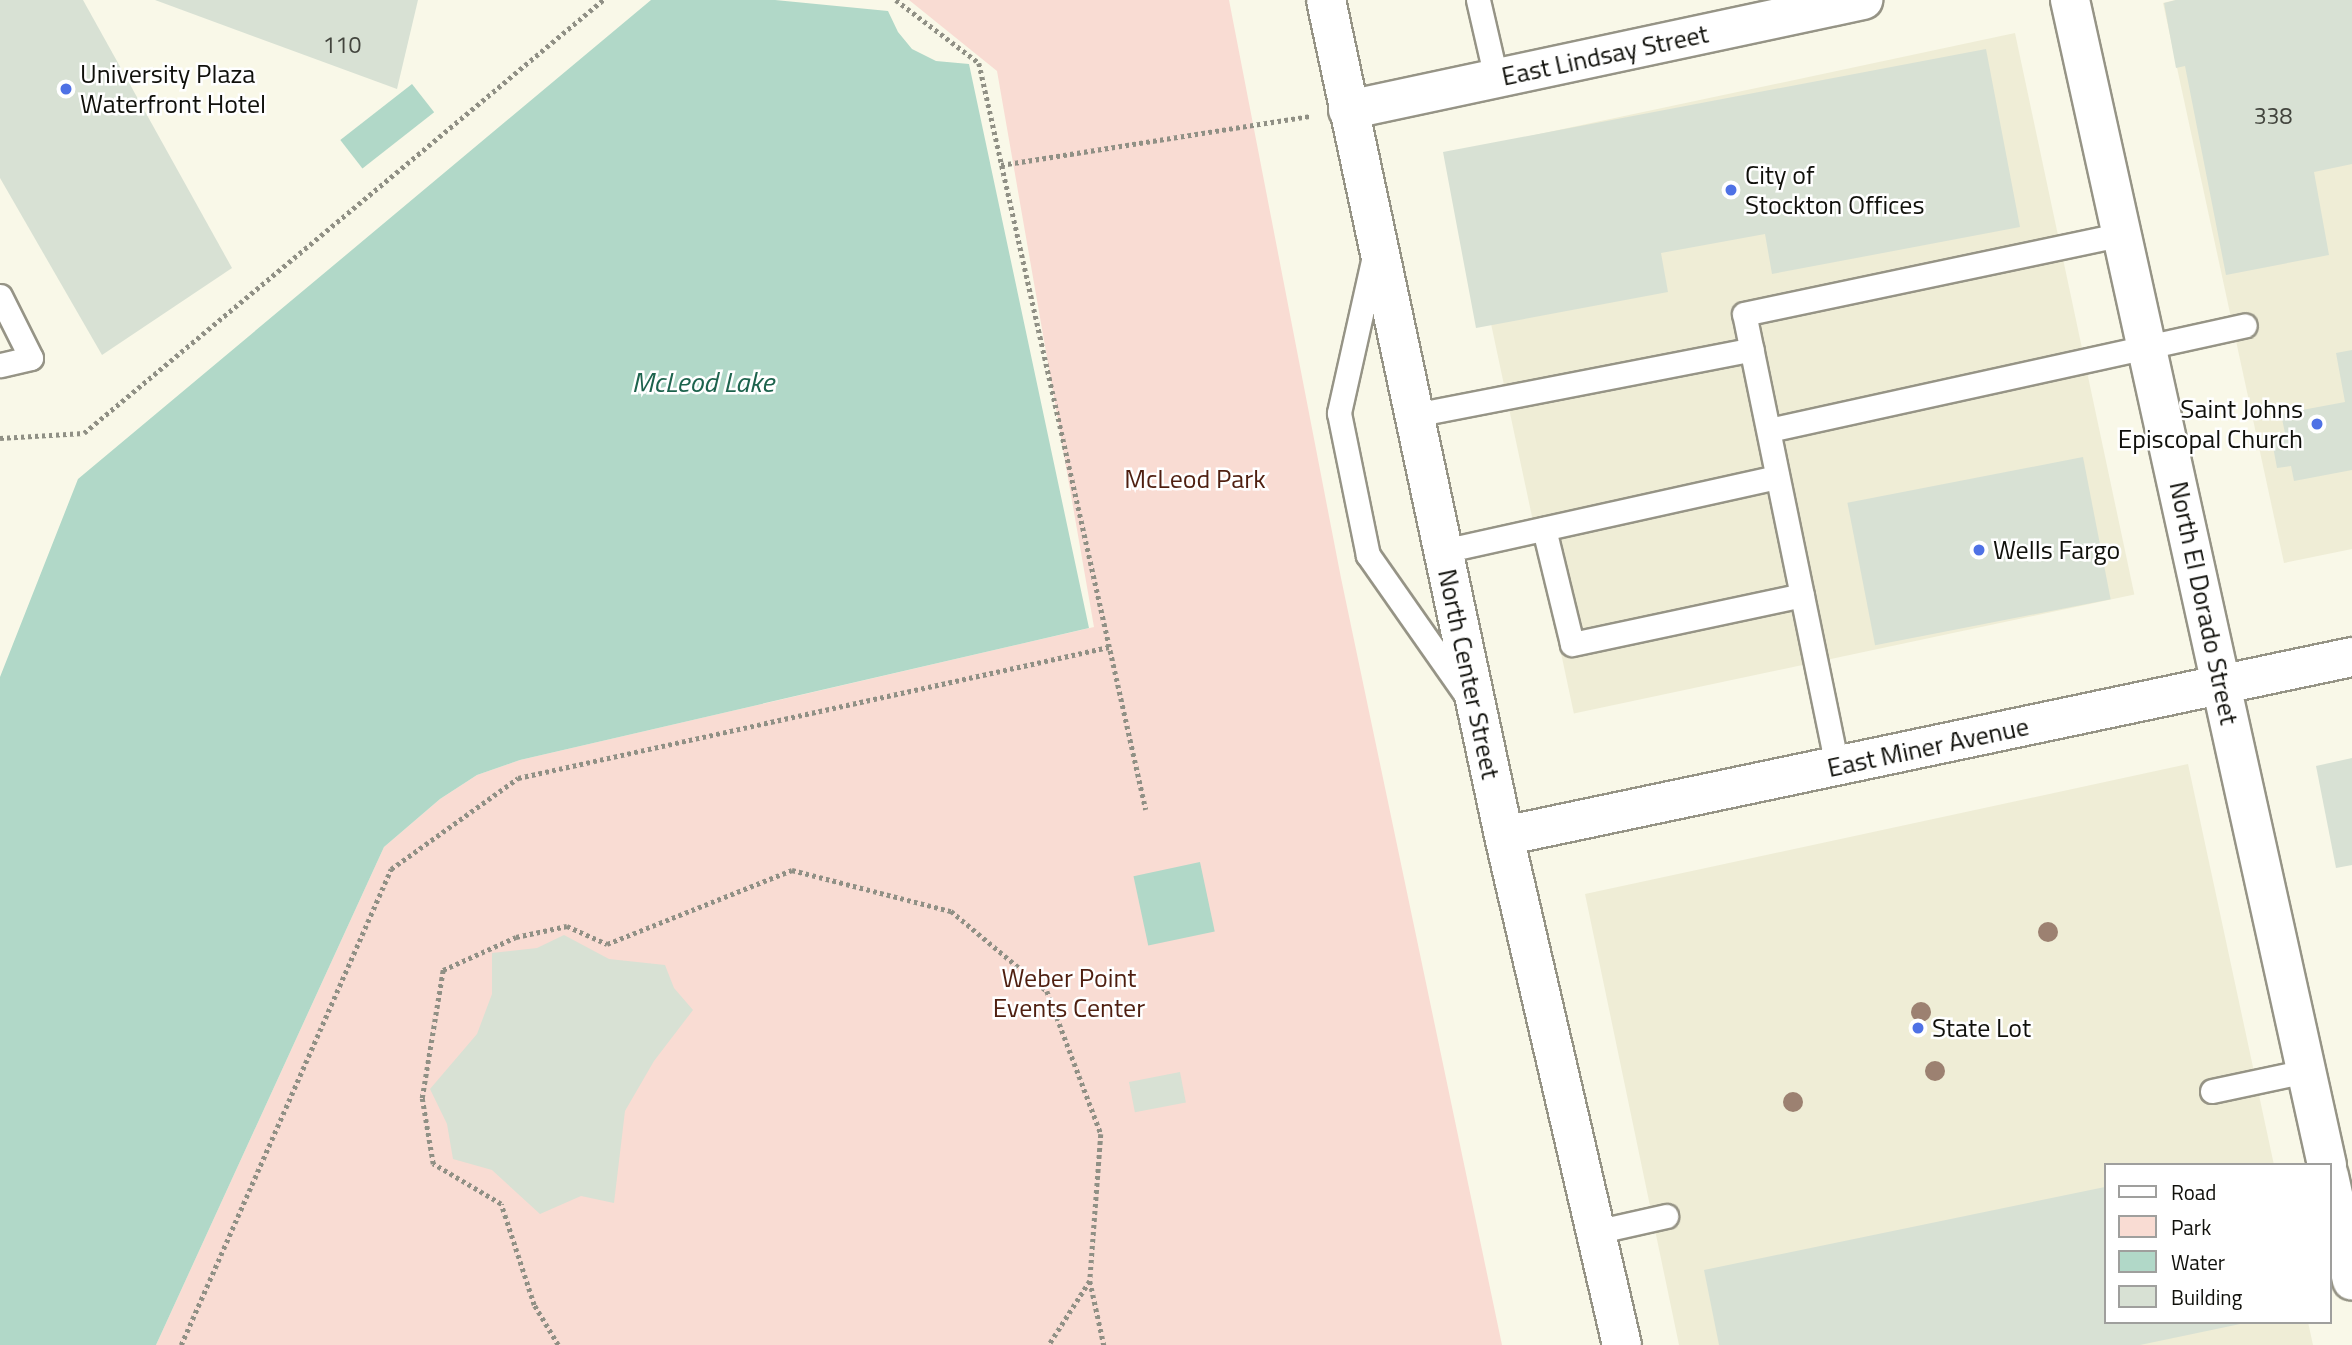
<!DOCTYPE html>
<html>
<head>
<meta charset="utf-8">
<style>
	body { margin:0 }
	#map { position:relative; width:2352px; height:1345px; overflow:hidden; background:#f9f8e8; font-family:"Titillium Web",sans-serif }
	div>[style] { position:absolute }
	.built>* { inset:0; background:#efedd6; transform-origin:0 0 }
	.green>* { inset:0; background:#f9dcd3 }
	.water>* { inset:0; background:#b1d8c8; transform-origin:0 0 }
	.building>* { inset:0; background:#d8e1d4; transform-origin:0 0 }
	.path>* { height:4.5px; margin-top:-2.25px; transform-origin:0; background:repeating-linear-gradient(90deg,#909085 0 3.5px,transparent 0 7px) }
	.roads { filter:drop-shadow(2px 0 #969486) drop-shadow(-2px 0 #969486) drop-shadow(0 2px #969486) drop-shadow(0 -2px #969486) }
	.lane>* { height:23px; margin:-11.5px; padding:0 11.5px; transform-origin:11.5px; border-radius:11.5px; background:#fff }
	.street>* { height:38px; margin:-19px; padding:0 19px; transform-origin:19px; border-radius:19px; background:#fff }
	.secondary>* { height:38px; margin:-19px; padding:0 19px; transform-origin:19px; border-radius:19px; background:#fff }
	.trees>* { width:20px; height:20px; margin:-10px; border-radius:50%; background:#9c8171 }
	.dots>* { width:19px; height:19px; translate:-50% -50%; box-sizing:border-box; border:4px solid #fff; border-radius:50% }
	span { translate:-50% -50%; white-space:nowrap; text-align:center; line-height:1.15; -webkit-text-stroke:5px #fff; paint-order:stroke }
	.number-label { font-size:23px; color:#42443d }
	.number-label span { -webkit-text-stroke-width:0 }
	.street-label { font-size:26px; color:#10100b }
	.poi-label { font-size:26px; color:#10100b }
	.left { translate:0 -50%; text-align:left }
	.right { translate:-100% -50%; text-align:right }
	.park-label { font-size:26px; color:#4f1f10 }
	.water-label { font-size:28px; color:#1d634d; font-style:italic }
	.legend { position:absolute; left:2104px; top:1163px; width:228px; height:161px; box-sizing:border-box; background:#fff; border:2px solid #9f9f9d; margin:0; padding:9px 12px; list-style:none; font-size:21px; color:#10100b }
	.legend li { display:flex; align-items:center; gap:14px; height:35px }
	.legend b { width:35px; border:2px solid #9f9f9d }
</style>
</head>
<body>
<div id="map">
	<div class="built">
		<div style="clip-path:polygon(2175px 0,2352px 0,2352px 549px,2284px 563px,2163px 3px)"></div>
		<div style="left:2015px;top:33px;width:574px;height:573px;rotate:78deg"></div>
		<div style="clip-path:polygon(2188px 764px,2274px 1165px,2105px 1165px,2105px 1322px,2308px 1322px,2313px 1345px,1679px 1345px,1585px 894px)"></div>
	</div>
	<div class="green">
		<div style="clip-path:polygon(909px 0,1229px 0,1341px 578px,1502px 1345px,156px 1345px,384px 847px,440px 799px,477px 775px,520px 760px,1094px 627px,997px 71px)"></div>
	</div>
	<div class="water">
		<div style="clip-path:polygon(651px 0,775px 0,888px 11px,898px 32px,912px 49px,936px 61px,969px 64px,1089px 628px,520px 760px,477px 775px,440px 799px,384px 847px,156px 1345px,0 1345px,0 677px,78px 479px)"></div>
		<div style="left:412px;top:84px;width:36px;height:91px;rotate:52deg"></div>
		<div style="left:1200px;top:862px;width:71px;height:68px;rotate:78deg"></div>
	</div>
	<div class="building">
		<div style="clip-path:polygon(0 0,83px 0,232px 268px,102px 355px,0 178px)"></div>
		<div style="clip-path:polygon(155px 0,418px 0,397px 89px)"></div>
		<div style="clip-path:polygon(2176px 0,2352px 0,2352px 164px,2314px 172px,2329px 255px,2226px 275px,2185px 66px,2176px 68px,2164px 3px)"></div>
		<div style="clip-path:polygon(1986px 49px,2020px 227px,1772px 274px,1765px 234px,1661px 253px,1668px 292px,1476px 328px,1443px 152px)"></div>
		<div style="clip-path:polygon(2352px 350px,2352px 470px,2294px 481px,2291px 466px,2277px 468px,2271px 436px,2285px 433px,2281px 414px,2345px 402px,2336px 353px)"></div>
		<div style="left:2083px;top:457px;width:145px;height:240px;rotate:79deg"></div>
		<div style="clip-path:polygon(2352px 758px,2352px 865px,2336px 868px,2316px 766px)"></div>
		<div style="clip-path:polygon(564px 935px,609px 959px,665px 965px,674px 988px,693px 1010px,654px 1061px,625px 1111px,614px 1203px,581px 1196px,540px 1214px,492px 1170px,453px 1159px,447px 1124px,430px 1089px,477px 1034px,492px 994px,492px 953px,537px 948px)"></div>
		<div style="left:1180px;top:1072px;width:31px;height:52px;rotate:79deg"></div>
		<div style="clip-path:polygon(2105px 1187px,2105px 1322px,2245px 1323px,2140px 1345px,1719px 1345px,1704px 1270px)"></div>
	</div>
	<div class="path">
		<div style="left:896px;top:0;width:104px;rotate:37.2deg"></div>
		<div style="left:979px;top:63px;width:765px;rotate:77.4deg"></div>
		<div style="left:1001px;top:165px;width:314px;rotate:-9deg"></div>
		<div style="left:0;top:438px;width:84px;rotate:-3.4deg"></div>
		<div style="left:84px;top:433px;width:676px;rotate:-39.84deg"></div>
		<div style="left:1090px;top:1281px;width:66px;rotate:77.7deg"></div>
		<div style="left:181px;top:1345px;width:520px;rotate:-66.19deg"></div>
		<div style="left:391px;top:869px;width:156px;rotate:-35.6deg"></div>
		<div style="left:518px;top:778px;width:605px;rotate:-12.5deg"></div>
		<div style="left:558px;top:1345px;width:47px;rotate:-121deg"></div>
		<div style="left:534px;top:1305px;width:106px;rotate:-108.1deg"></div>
		<div style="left:501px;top:1204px;width:79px;rotate:-149.5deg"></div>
		<div style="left:433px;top:1164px;width:67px;rotate:-99.5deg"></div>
		<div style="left:422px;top:1098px;width:130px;rotate:-80.7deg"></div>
		<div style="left:443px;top:970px;width:80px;rotate:-24.3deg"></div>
		<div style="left:516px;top:937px;width:52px;rotate:-12.2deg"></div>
		<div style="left:567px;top:926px;width:44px;rotate:24.2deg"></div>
		<div style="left:607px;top:944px;width:199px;rotate:-21.8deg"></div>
		<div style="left:792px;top:870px;width:164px;rotate:14.5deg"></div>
		<div style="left:951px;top:911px;width:125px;rotate:39.8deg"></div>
		<div style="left:1047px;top:991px;width:153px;rotate:69.3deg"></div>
		<div style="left:1101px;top:1134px;width:147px;rotate:94.3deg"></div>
		<div style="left:1090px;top:1281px;width:76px;rotate:122.6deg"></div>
	</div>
	<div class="roads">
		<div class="lane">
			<div style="left:1478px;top:0;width:80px;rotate:77deg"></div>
			<div style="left:1374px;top:256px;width:161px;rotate:102.6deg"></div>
			<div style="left:1339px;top:413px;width:145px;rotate:78.5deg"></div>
			<div style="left:1368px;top:555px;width:171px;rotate:55deg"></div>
			<div style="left:0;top:296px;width:69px;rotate:63.4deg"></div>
			<div style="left:31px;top:358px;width:32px;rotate:167deg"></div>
			<div style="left:1414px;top:415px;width:344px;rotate:-11deg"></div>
			<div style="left:1769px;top:430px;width:487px;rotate:-12.4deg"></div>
			<div style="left:1544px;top:529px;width:118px;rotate:76.3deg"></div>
			<div style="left:1572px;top:644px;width:235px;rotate:-12deg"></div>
			<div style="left:1443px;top:551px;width:342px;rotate:-12.5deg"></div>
			<div style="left:1837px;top:766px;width:461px;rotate:-101.6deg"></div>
			<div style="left:1744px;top:314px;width:386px;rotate:-11.9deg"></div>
			<div style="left:2212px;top:1091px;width:96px;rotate:-12deg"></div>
			<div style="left:1595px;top:1232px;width:73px;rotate:-12.7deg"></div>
		</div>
		<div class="street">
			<div style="left:1348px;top:110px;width:527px;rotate:-12.06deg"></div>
		</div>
		<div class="secondary">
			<div style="left:1326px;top:0;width:855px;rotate:77.98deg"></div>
			<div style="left:1504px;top:836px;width:522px;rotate:76.95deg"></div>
			<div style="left:2070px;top:0;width:1193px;rotate:77.56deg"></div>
			<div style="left:1504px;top:836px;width:867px;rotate:-11.92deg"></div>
			<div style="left:2329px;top:1176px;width:107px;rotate:77.6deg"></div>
		</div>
	</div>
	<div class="trees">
		<div style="left:2048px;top:932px"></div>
		<div style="left:1921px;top:1012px"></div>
		<div style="left:1935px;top:1071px"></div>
		<div style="left:1793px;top:1102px"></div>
	</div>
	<div class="dots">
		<div style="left:66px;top:89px;background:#4e71e5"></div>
		<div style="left:1731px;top:190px;background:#4e71e5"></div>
		<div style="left:2317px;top:424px;background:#4e71e5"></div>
		<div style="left:1979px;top:550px;background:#4e71e5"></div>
		<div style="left:1918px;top:1028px;background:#4e71e5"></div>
	</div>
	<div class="number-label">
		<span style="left:342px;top:45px">110</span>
		<span style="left:2273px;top:116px">338</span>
	</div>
	<div class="street-label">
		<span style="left:1605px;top:55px;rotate:-12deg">East Lindsay Street</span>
		<span style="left:2204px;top:603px;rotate:78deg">North El Dorado Street</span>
		<span style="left:1469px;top:674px;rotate:78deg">North Center Street</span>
		<span style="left:1928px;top:747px;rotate:-12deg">East Miner Avenue</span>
	</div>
	<div class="poi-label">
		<span class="left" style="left:80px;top:89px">University Plaza<br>Waterfront Hotel</span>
		<span class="left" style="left:1745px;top:190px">City of<br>Stockton Offices</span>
		<span class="right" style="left:2303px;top:424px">Saint Johns<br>Episcopal Church</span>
		<span class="left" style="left:1993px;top:550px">Wells Fargo</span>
		<span class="left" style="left:1932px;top:1028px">State Lot</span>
	</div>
	<div class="park-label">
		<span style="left:1195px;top:479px">McLeod Park</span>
		<span style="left:1069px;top:993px">Weber Point<br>Events Center</span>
	</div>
	<div class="water-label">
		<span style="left:703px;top:382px">McLeod Lake</span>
	</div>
	<ul class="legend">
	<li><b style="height:9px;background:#fff"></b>Road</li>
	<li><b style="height:19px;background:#f9dcd3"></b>Park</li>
	<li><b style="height:19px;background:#b1d8c8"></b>Water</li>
	<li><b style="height:19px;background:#d8e1d4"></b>Building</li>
	</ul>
</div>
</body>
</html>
